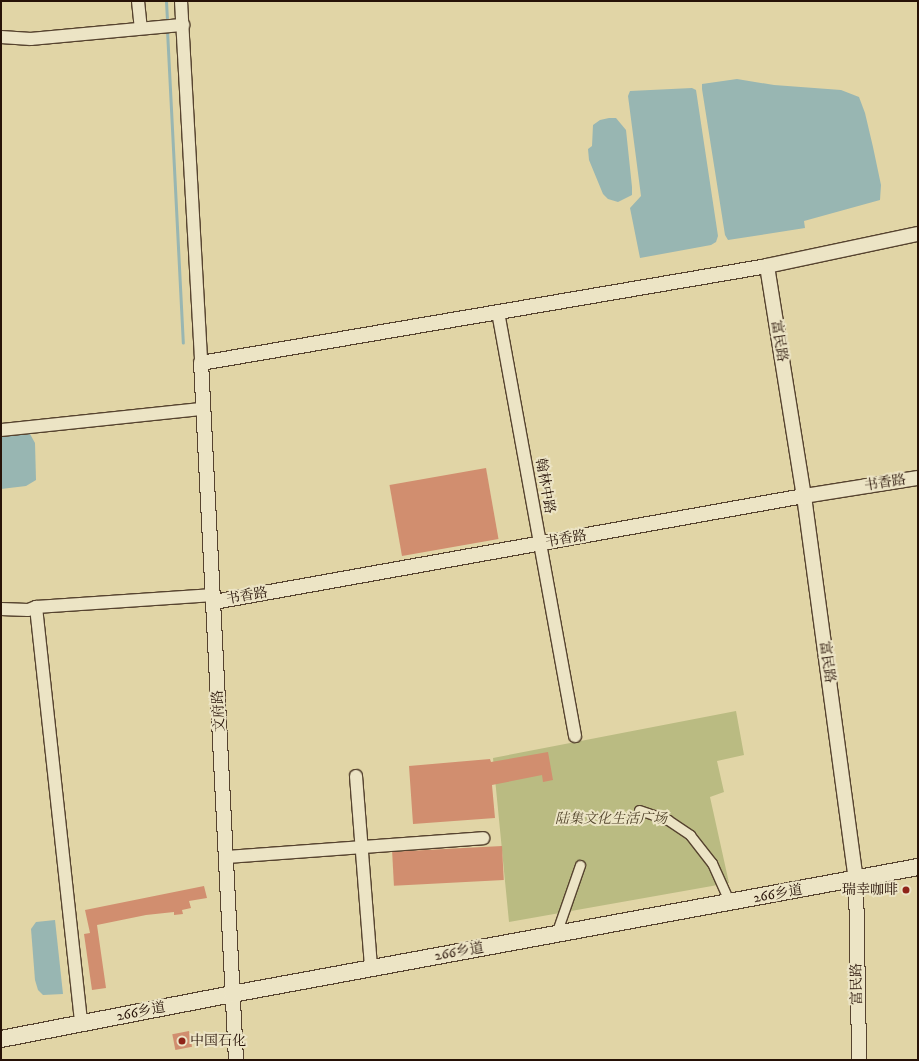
<!DOCTYPE html>
<html>
<head>
<meta charset="utf-8">
<style>
	body { margin:0 }
	#map { position:relative; width:919px; height:1061px; overflow:hidden; background:#e1d5a6; font-family:"IM FELL DW Pica","Noto Serif SC",serif }
	div>[style] { position:absolute }
	.green>* { inset:0; background:#babb82 }
	.water>* { inset:0; background:#98b6b2 }
	.stream>* { height:3px; margin:-1.5px; padding:0 1.5px; transform-origin:1.5px; border-radius:1.5px; background:#98b6b2 }
	.building>* { inset:0; background:#d18e6f; transform-origin:0 0 }
	.roads { filter:drop-shadow(1px 0 #56432f) drop-shadow(-1px 0 #56432f) drop-shadow(0 1px #56432f) drop-shadow(0 -1px #56432f) }
	.pedestrian>* { height:9px; margin:-4.5px; padding:0 4.5px; transform-origin:4.5px; border-radius:4.5px; background:#ece4c5 }
	.minor>* { height:12px; margin:-6px; padding:0 6px; transform-origin:6px; border-radius:6px; background:#ece4c5 }
	.tertiary>* { height:14px; margin:-7px; padding:0 7px; transform-origin:7px; border-radius:7px; background:#ece4c5 }
	.secondary>* { height:16px; margin:-8px; padding:0 8px; transform-origin:8px; border-radius:8px; background:#ece4c5 }
	.dots>* { width:11px; height:11px; translate:-50% -50%; box-sizing:border-box; border:2px solid #ece4c5; border-radius:50% }
	span { translate:-50% -50%; white-space:nowrap; text-align:center; line-height:1.15; -webkit-text-stroke:4px #ece4c5; paint-order:stroke }
	.street-label { font-size:14px; color:#271207 }
	.park-label { font-size:14px; color:#53452c; font-style:italic }
	.poi-label { font-size:14px; color:#271207 }
	.right { translate:-100% -50%; text-align:right }
	.left { translate:0 -50%; text-align:left }
	.frame { position:absolute; inset:0; border:2px solid #271207; pointer-events:none }
</style>
</head>
<body>
<div id="map">
	<div class="green">
		<div style="clip-path:polygon(736px 711px,744px 755px,717px 761px,724px 792px,710px 797px,729px 883px,509px 922px,493px 758px)"></div>
	</div>
	<div class="water">
		<div style="clip-path:polygon(737px 79px,774px 85px,841px 90px,859px 97px,865px 113px,873px 147px,881px 185px,880px 200px,804px 221px,805px 228px,728px 240px,725px 235px,702px 89px,702px 84px)"></div>
		<div style="clip-path:polygon(692px 88px,696px 90px,718px 236px,716px 242px,711px 245px,640px 258px,630px 208px,641px 196px,628px 96px,630px 91px)"></div>
		<div style="clip-path:polygon(609px 118px,616px 118px,626px 130px,632px 187px,632px 195px,618px 202px,608px 199px,603px 194px,589px 160px,588px 149px,592px 146px,593px 125px,600px 120px)"></div>
		<div style="clip-path:polygon(30px 434px,35px 443px,36px 480px,26px 486px,1px 489px,1px 436px)"></div>
		<div style="clip-path:polygon(55px 920px,63px 994px,43px 995px,38px 990px,35px 980px,31px 929px,36px 922px)"></div>
	</div>
	<div class="stream">
		<div style="left:166px;top:1px;width:17px;rotate:87deg"></div>
		<div style="left:167px;top:30px;width:313px;rotate:87.1deg"></div>
	</div>
	<div class="building">
		<div style="left:486px;top:468px;width:72px;height:98px;rotate:80deg"></div>
		<div style="clip-path:polygon(548px 752px,553px 780px,543px 782px,542px 775px,492px 785px,495px 818px,413px 824px,409px 766px,490px 759px,491px 762px)"></div>
		<div style="left:502px;top:846px;width:34px;height:110px;rotate:87deg"></div>
		<div style="clip-path:polygon(204px 886px,207px 898px,189px 901px,191px 908px,182px 910px,183px 914px,174px 915px,174px 912px,146px 915px,97px 925px,106px 988px,92px 990px,84px 934px,90px 933px,85px 910px)"></div>
		<div style="left:189px;top:1031px;width:16px;height:17px;rotate:79deg"></div>
	</div>
	<div class="roads">
		<div class="pedestrian">
			<div style="left:639px;top:810px;width:31px;rotate:19deg"></div>
			<div style="left:668px;top:820px;width:27px;rotate:34deg"></div>
			<div style="left:690px;top:835px;width:36px;rotate:52deg"></div>
			<div style="left:712px;top:863px;width:44px;rotate:65.8deg"></div>
			<div style="left:556px;top:934px;width:73px;rotate:-70.8deg"></div>
		</div>
		<div class="minor">
			<div style="left:138px;top:1px;width:27px;rotate:84deg"></div>
			<div style="left:181px;top:1px;width:363px;rotate:86.8deg"></div>
			<div style="left:1px;top:37px;width:30px;rotate:4deg"></div>
			<div style="left:31px;top:39px;width:153px;rotate:-5.3deg"></div>
			<div style="left:498px;top:312px;width:431px;rotate:79.7deg"></div>
			<div style="left:1px;top:430px;width:202px;rotate:-6deg"></div>
			<div style="left:36px;top:607px;width:419px;rotate:83.8deg"></div>
			<div style="left:1px;top:609px;width:27px;rotate:2deg"></div>
			<div style="left:28px;top:610px;width:9px;rotate:-21deg"></div>
			<div style="left:36px;top:607px;width:178px;rotate:-3.9deg"></div>
			<div style="left:356px;top:776px;width:193px;rotate:85.5deg"></div>
			<div style="left:226px;top:857px;width:258px;rotate:-4.2deg"></div>
		</div>
		<div class="tertiary">
			<div style="left:767px;top:266px;width:233px;rotate:80.9deg"></div>
			<div style="left:804px;top:496px;width:388px;rotate:82.3deg"></div>
			<div style="left:856px;top:880px;width:180px;rotate:89deg"></div>
			<div style="left:214px;top:602px;width:599px;rotate:-10.19deg"></div>
			<div style="left:804px;top:496px;width:115px;rotate:-9deg"></div>
			<div style="left:236px;top:1060px;width:698px;rotate:-92.87deg"></div>
			<div style="left:201px;top:363px;width:574px;rotate:-9.72deg"></div>
			<div style="left:767px;top:266px;width:154px;rotate:-12deg"></div>
		</div>
		<div class="secondary">
			<div style="left:1px;top:1039px;width:235px;rotate:-11deg"></div>
			<div style="left:232px;top:994px;width:698px;rotate:-10.49deg"></div>
		</div>
	</div>
	<div class="dots">
		<div style="left:906px;top:890px;background:#8f2418"></div>
		<div style="left:182px;top:1041px;background:#8f2418"></div>
	</div>
	<div class="street-label">
		<span style="left:779px;top:341px;rotate:81deg">富民路</span>
		<span style="left:885px;top:483px;rotate:-9deg">书香路</span>
		<span style="left:545px;top:486px;rotate:80deg">翰林中路</span>
		<span style="left:566px;top:539px;rotate:-10deg">书香路</span>
		<span style="left:247px;top:596px;rotate:-10deg">书香路</span>
		<span style="left:827px;top:662px;rotate:82deg">富民路</span>
		<span style="left:219px;top:711px;rotate:-93deg">文府路</span>
		<span style="left:778px;top:894px;rotate:-10deg">266乡道</span>
		<span style="left:459px;top:952px;rotate:-10deg">266乡道</span>
		<span style="left:857px;top:984px;rotate:-91deg">富民路</span>
		<span style="left:141px;top:1012px;rotate:-11deg">266乡道</span>
	</div>
	<div class="park-label">
		<span style="left:611px;top:819px">陆集文化生活广场</span>
	</div>
	<div class="poi-label">
		<span class="right" style="left:898px;top:890px">瑞幸咖啡</span>
		<span class="left" style="left:190px;top:1041px">中国石化</span>
	</div>
	<div class="frame"></div>
</div>
</body>
</html>
